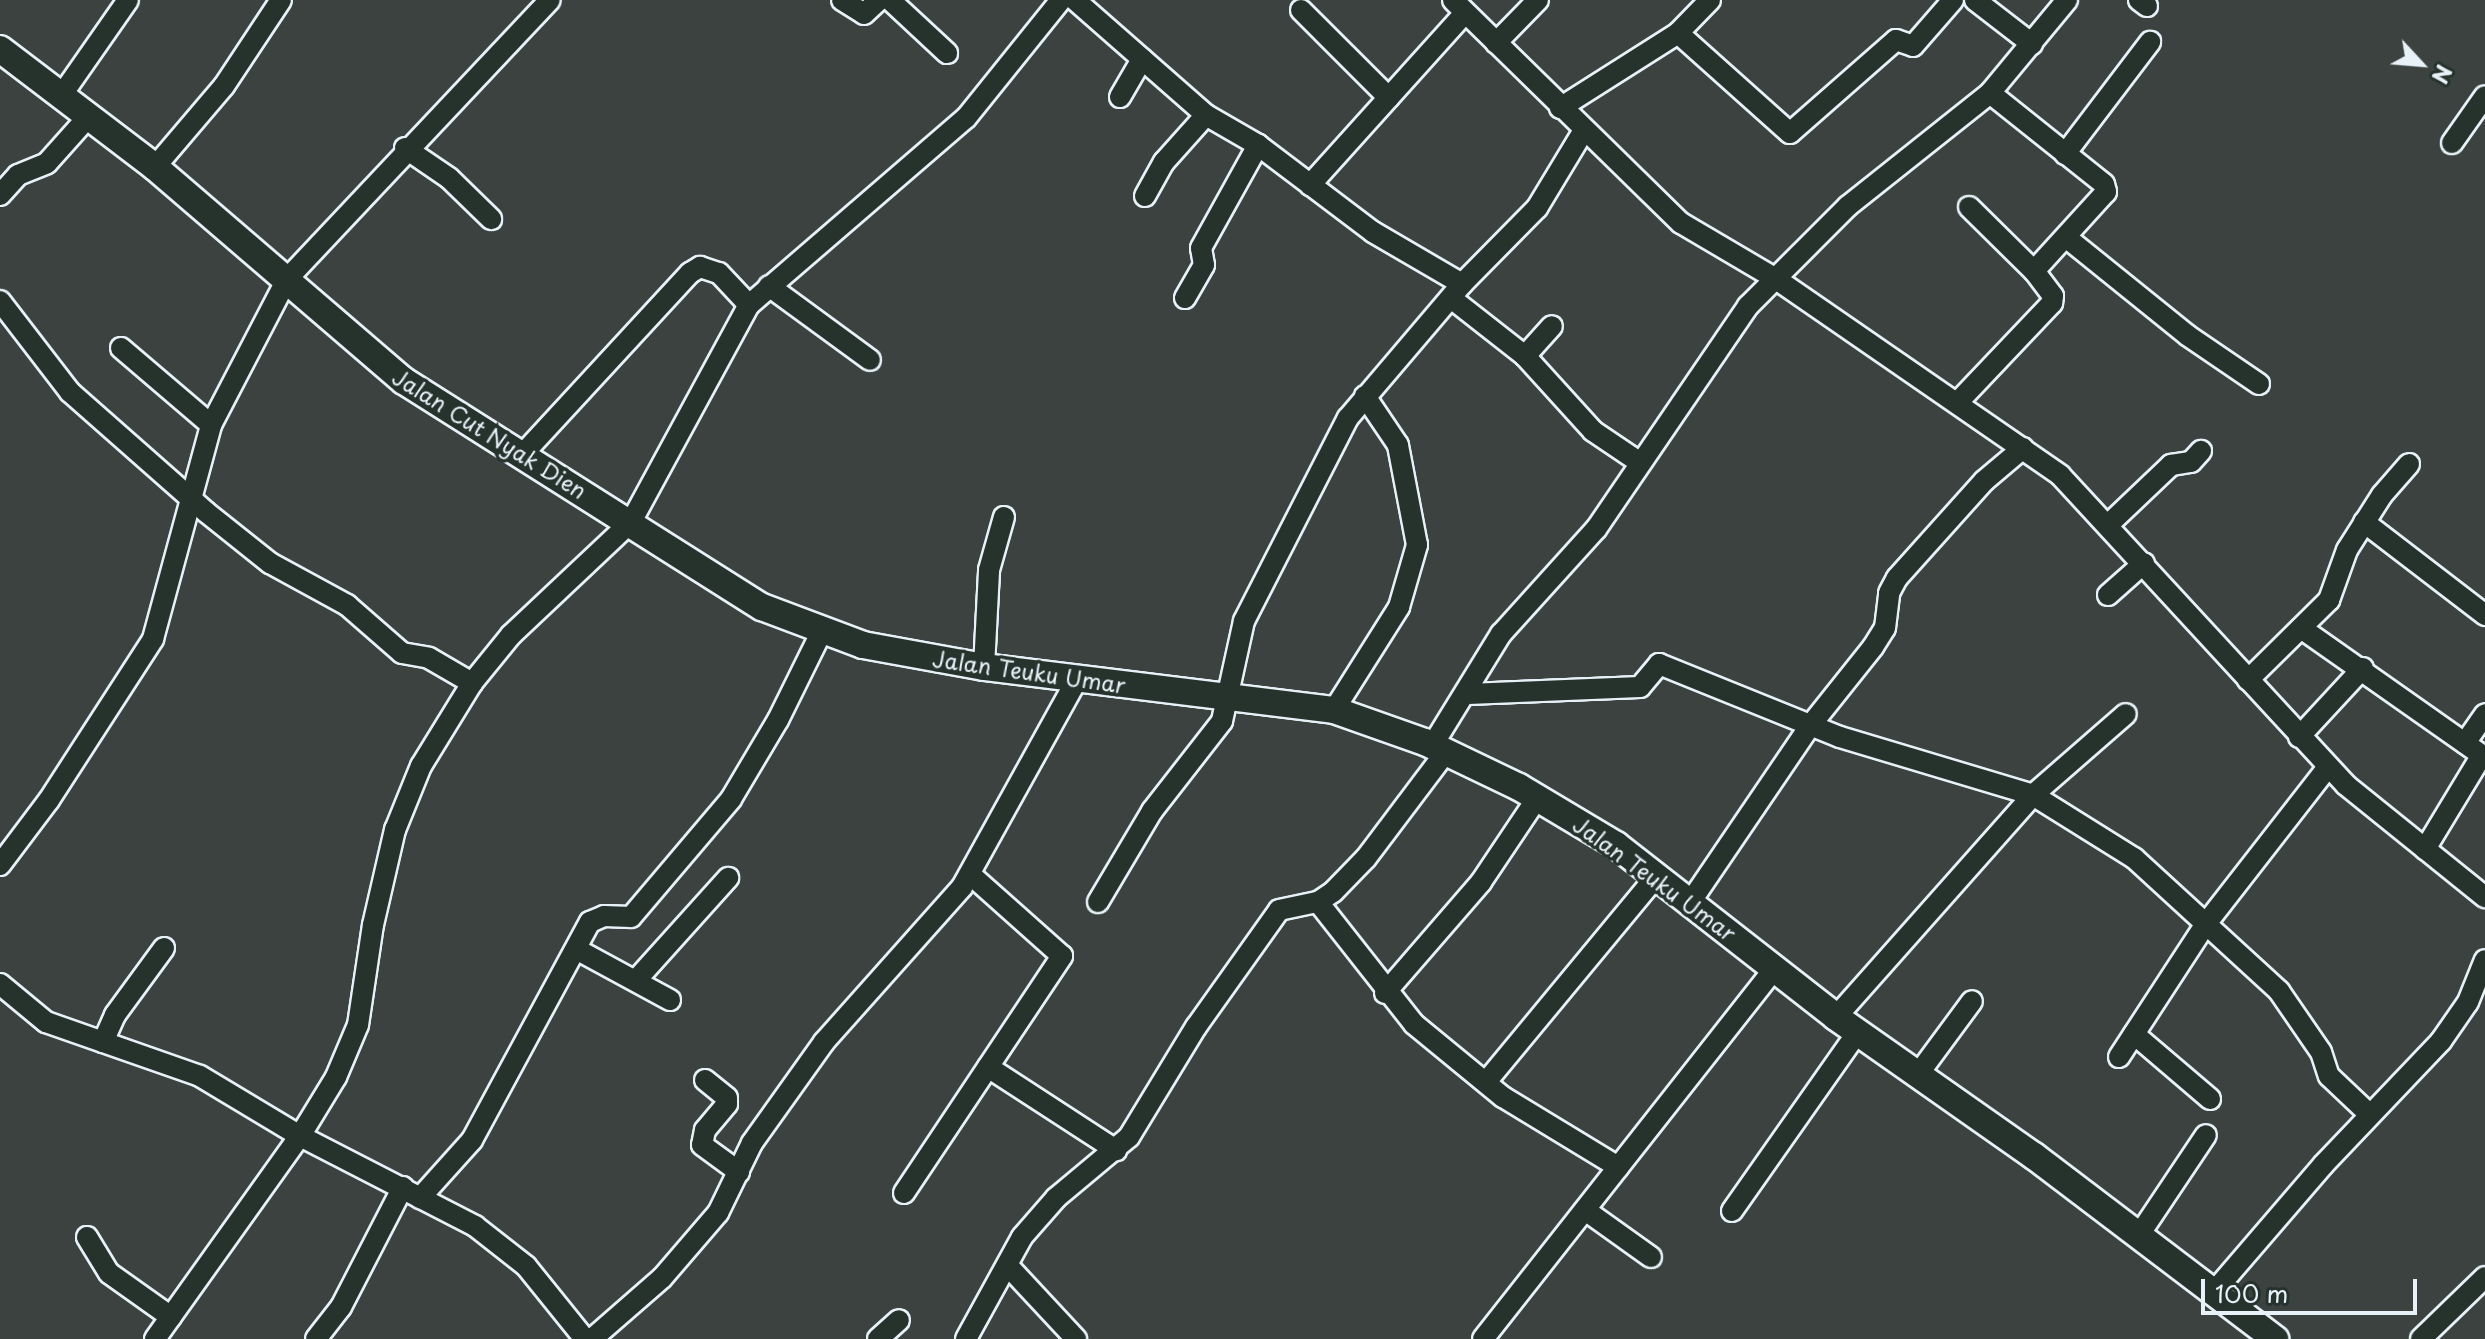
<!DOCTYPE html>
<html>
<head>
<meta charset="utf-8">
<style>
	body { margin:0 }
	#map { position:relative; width:2485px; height:1339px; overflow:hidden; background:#3c423f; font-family:"Playpen Sans",sans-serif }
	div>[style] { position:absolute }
	.roads { filter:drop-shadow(2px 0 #e8f1f8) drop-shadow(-2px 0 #e8f1f8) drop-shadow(0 2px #e8f1f8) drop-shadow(0 -2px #e8f1f8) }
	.minor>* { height:20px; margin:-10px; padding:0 10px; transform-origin:10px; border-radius:10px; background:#26332d }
	.major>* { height:26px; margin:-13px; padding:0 13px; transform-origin:13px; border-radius:13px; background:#26332d }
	span { translate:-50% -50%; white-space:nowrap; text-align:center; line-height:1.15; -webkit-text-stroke:7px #26332d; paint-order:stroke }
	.street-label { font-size:22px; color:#e8f1f8 }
	.north { position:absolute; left:2381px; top:24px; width:80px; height:80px; -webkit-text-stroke:6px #26332d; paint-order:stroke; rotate:116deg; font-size:22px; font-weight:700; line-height:32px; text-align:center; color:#e8f1f8 }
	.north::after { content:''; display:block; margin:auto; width:28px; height:36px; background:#e8f1f8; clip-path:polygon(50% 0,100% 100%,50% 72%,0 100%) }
	.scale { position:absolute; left:2201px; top:1279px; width:216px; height:36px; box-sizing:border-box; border:4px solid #e8f1f8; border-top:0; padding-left:10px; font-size:24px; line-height:28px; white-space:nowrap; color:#e8f1f8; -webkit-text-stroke:6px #26332d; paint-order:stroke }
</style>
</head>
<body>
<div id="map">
	<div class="roads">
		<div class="minor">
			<div style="left:842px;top:0;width:26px;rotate:32deg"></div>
			<div style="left:864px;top:14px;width:21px;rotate:-43deg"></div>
			<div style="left:890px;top:0;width:78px;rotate:42.9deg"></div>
			<div style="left:1075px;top:0;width:174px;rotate:41.3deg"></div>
			<div style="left:1206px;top:115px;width:60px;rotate:30deg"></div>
			<div style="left:1258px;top:145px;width:144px;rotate:37.1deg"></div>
			<div style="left:1373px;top:232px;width:103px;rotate:30.3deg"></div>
			<div style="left:1453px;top:0;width:319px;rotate:44.4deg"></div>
			<div style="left:1681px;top:223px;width:110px;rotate:30.5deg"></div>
			<div style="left:1776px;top:279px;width:345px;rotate:34.6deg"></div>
			<div style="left:2060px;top:475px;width:422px;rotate:47.3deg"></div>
			<div style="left:2346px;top:785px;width:179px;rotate:38.9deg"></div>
			<div style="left:1975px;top:0;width:72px;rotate:37.7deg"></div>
			<div style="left:2139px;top:0;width:10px;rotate:37deg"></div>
			<div style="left:1301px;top:10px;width:124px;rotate:45deg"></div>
			<div style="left:1678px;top:33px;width:150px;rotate:41.8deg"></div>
			<div style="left:1790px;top:133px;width:141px;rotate:-41.3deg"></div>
			<div style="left:1896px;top:40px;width:18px;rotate:19deg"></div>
			<div style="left:1913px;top:46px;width:61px;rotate:-49deg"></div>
			<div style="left:1496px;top:43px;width:60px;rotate:-45.7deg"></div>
			<div style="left:61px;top:96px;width:117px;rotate:-55.1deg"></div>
			<div style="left:1120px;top:97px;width:44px;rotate:-59.9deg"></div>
			<div style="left:1560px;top:108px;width:140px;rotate:-32.4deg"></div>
			<div style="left:1678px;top:33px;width:46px;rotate:-45.9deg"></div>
			<div style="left:2452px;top:143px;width:57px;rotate:-54.9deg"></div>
			<div style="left:405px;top:148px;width:53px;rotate:34.3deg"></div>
			<div style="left:449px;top:178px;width:59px;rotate:44.3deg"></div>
			<div style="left:2065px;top:154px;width:141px;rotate:-52.8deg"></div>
			<div style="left:155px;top:167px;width:106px;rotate:-49.6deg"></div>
			<div style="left:224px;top:86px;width:103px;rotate:-56.5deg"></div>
			<div style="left:1310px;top:185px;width:230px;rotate:-48deg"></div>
			<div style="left:0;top:195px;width:27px;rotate:-48deg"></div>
			<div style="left:18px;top:175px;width:31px;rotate:-22deg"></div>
			<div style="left:47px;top:163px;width:63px;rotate:-48.2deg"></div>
			<div style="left:1145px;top:196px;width:39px;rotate:-61deg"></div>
			<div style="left:1164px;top:162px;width:63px;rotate:-48.2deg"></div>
			<div style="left:1969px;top:207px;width:91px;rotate:44.6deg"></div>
			<div style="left:2067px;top:238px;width:154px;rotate:38.9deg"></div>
			<div style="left:2187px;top:335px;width:87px;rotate:34.2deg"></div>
			<div style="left:769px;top:286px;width:125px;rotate:36.2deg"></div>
			<div style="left:1185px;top:298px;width:38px;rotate:-60deg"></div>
			<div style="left:1204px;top:265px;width:17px;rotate:-100deg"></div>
			<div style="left:1201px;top:248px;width:118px;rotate:-61deg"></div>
			<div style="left:1451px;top:298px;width:94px;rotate:38.1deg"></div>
			<div style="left:1525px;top:356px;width:101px;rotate:47.8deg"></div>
			<div style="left:1593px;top:431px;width:55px;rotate:34deg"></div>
			<div style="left:0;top:301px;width:115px;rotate:52.4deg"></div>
			<div style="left:70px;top:392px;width:181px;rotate:41.4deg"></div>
			<div style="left:206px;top:512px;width:82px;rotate:38.6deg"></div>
			<div style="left:270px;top:563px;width:88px;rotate:28.6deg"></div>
			<div style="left:347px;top:605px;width:73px;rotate:41.1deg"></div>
			<div style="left:402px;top:653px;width:27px;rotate:10deg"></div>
			<div style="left:429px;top:658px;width:50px;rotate:30.2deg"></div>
			<div style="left:121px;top:348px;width:118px;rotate:40.5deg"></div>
			<div style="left:1525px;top:356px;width:40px;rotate:-48deg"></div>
			<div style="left:1958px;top:402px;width:137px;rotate:-46.5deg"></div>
			<div style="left:2052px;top:303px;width:7px;rotate:-82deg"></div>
			<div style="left:2053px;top:296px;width:31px;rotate:-127deg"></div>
			<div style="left:2034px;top:271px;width:107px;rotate:-47.7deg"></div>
			<div style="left:2106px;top:192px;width:8px;rotate:-104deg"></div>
			<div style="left:2104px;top:184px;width:146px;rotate:-141.4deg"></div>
			<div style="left:522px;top:455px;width:248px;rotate:-47.3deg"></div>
			<div style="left:690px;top:273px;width:12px;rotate:-31deg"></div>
			<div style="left:700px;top:267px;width:20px;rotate:18deg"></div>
			<div style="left:719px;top:273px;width:44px;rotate:46.8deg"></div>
			<div style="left:2364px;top:522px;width:153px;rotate:37.5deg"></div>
			<div style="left:2109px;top:524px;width:86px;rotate:-43.6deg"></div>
			<div style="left:2171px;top:465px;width:20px;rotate:-9deg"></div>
			<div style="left:2191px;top:462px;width:15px;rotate:-48deg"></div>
			<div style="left:2108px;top:595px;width:48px;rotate:-41.6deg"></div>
			<div style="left:2301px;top:628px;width:221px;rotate:35.1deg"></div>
			<div style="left:2482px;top:755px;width:110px;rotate:121.2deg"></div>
			<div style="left:984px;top:667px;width:97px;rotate:-87deg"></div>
			<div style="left:989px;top:570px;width:55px;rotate:-74.2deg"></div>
			<div style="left:2248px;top:680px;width:114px;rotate:-44.6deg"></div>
			<div style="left:2329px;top:600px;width:53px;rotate:-70.2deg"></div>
			<div style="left:2347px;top:550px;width:65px;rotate:-57.5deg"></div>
			<div style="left:2382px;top:495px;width:41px;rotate:-48.9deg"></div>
			<div style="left:1468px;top:694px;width:172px;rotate:-2.3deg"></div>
			<div style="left:1640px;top:687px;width:30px;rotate:-50deg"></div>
			<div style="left:1659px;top:664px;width:195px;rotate:22deg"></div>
			<div style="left:1840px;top:737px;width:202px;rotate:16.7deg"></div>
			<div style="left:2033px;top:795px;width:119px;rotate:32deg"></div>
			<div style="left:2134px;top:858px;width:197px;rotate:42.5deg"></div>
			<div style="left:2279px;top:991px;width:74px;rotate:55.5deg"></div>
			<div style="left:2321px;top:1052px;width:25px;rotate:72deg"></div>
			<div style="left:2329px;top:1076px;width:55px;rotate:43.5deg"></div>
			<div style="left:1334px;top:710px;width:122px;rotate:-57.7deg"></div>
			<div style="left:1399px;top:607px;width:65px;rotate:-73.8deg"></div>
			<div style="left:1417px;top:545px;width:102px;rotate:-100.8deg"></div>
			<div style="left:1398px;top:445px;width:59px;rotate:-124deg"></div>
			<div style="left:2299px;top:737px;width:94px;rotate:-47.2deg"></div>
			<div style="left:2465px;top:743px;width:35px;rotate:-55deg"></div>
			<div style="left:1432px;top:746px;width:132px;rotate:-58.4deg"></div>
			<div style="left:1501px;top:634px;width:142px;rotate:-47.9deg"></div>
			<div style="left:1596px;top:529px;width:270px;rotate:-55.7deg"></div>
			<div style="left:1748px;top:306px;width:141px;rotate:-45deg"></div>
			<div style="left:1848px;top:206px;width:181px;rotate:-38.5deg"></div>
			<div style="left:1990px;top:93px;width:121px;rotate:-50.4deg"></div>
			<div style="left:0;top:865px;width:81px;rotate:-53deg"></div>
			<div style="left:49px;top:800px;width:192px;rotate:-57.1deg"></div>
			<div style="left:153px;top:639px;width:222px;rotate:-74.8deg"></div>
			<div style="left:211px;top:425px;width:165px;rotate:-62.5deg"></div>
			<div style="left:287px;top:279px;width:383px;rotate:-46.7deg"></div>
			<div style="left:1691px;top:901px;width:212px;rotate:-55.8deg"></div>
			<div style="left:1810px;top:726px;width:101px;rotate:-51.4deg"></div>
			<div style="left:1873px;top:647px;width:22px;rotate:-58deg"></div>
			<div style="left:1885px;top:628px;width:35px;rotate:-83deg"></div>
			<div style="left:1889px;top:593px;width:17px;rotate:-62deg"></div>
			<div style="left:1897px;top:578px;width:130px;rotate:-48.1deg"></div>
			<div style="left:1984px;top:481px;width:51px;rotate:-40.2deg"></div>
			<div style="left:1098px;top:902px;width:106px;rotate:-59.3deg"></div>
			<div style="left:1152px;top:811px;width:114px;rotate:-52.1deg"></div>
			<div style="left:1222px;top:721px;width:102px;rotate:-77.6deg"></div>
			<div style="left:1244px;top:621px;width:228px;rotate:-62.9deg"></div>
			<div style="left:1348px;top:418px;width:176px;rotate:-49.6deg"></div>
			<div style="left:1462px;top:284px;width:107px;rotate:-45.4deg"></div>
			<div style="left:1537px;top:208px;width:91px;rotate:-58.9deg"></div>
			<div style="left:1318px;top:902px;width:155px;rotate:51.8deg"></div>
			<div style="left:1414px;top:1024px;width:115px;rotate:39.4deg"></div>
			<div style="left:1503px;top:1097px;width:135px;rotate:31.3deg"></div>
			<div style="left:576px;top:949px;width:107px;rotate:28.5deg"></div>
			<div style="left:638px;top:978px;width:135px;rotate:-48deg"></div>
			<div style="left:0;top:984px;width:60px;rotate:39.6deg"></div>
			<div style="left:46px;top:1022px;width:163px;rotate:19.3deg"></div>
			<div style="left:200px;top:1076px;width:117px;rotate:31deg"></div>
			<div style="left:300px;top:1136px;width:197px;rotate:27.2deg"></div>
			<div style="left:475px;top:1226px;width:65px;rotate:38.1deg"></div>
			<div style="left:526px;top:1266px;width:94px;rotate:51.1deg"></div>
			<div style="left:1385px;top:993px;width:147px;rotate:-49.1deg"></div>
			<div style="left:1481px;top:882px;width:102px;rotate:-56.2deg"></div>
			<div style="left:1836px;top:1017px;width:297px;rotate:-48.4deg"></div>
			<div style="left:2033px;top:795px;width:123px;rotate:-41.1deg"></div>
			<div style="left:2134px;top:1034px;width:100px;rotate:40.5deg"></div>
			<div style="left:103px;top:1042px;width:30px;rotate:-66deg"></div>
			<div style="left:115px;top:1015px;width:83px;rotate:-53.8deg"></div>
			<div style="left:2119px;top:1057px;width:158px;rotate:-56.9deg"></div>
			<div style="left:2205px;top:925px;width:200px;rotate:-52.1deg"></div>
			<div style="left:988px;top:1067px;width:153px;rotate:33deg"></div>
			<div style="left:1919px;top:1073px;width:89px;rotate:-53.6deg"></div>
			<div style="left:705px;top:1080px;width:28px;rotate:39deg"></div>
			<div style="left:727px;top:1098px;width:6px;rotate:90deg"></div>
			<div style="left:727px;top:1104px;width:34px;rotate:130deg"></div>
			<div style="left:705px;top:1130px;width:15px;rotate:101deg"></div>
			<div style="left:702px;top:1145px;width:46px;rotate:36.1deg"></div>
			<div style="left:1486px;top:1082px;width:268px;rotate:-50.4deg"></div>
			<div style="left:904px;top:1193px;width:285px;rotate:-56.3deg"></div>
			<div style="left:1062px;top:956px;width:122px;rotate:-138.3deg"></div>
			<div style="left:420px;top:1198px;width:78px;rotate:-48.1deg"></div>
			<div style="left:472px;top:1140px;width:248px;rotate:-61.6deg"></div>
			<div style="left:590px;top:922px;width:15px;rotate:-23deg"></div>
			<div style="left:604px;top:916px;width:27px;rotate:2deg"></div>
			<div style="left:631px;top:917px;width:155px;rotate:-49.7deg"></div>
			<div style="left:731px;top:799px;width:92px;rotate:-59.3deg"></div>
			<div style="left:778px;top:720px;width:97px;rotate:-63.7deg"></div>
			<div style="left:1585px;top:1210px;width:81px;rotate:35.5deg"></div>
			<div style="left:1732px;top:1211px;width:219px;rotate:-54.9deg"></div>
			<div style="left:2139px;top:1235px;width:120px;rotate:-56.2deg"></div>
			<div style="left:87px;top:1237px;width:42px;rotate:58.6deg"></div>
			<div style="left:109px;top:1273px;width:76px;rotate:35.4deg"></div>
			<div style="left:1008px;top:1266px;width:100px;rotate:47deg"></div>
			<div style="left:2213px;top:1293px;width:169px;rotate:-49.3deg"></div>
			<div style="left:2323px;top:1165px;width:171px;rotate:-46.4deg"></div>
			<div style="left:2441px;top:1041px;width:47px;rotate:-55.3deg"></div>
			<div style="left:2468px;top:1002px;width:45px;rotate:-68deg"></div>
			<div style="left:155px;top:1339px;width:249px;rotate:-54.5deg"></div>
			<div style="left:300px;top:1136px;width:69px;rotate:-58.6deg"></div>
			<div style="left:336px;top:1077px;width:56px;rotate:-67.1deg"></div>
			<div style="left:358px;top:1025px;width:101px;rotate:-81.5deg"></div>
			<div style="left:373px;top:925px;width:98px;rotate:-77deg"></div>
			<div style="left:395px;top:830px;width:69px;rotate:-67.9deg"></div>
			<div style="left:421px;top:766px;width:97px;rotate:-58.4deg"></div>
			<div style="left:472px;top:683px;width:62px;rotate:-50.9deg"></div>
			<div style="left:511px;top:635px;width:165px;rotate:-43.3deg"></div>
			<div style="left:631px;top:522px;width:247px;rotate:-61.5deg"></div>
			<div style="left:749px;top:305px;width:286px;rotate:-40.8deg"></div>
			<div style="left:966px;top:118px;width:151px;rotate:-51.2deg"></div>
			<div style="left:316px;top:1339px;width:41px;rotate:-52deg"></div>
			<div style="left:341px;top:1307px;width:135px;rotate:-62.7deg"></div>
			<div style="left:592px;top:1339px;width:93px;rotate:-41.1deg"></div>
			<div style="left:662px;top:1278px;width:86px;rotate:-49.3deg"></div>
			<div style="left:718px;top:1213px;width:78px;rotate:-64.1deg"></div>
			<div style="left:752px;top:1143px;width:124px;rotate:-54.5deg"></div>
			<div style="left:824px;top:1042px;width:208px;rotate:-48.3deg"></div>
			<div style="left:962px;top:887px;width:235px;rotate:-61deg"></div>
			<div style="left:878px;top:1339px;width:28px;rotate:-42deg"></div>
			<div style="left:966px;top:1339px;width:116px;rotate:-61.2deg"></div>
			<div style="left:1022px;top:1237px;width:52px;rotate:-48.9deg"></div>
			<div style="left:1056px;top:1198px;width:95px;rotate:-39.9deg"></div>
			<div style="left:1129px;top:1137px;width:129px;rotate:-58.7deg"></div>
			<div style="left:1196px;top:1027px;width:143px;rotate:-54.6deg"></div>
			<div style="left:1279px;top:910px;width:40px;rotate:-12deg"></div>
			<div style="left:1318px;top:902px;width:18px;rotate:-34deg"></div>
			<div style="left:1333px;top:892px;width:47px;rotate:-45.9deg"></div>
			<div style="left:1366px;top:858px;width:131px;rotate:-53deg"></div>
			<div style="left:1483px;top:1339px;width:474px;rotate:-51.8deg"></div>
			<div style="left:2421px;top:1339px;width:89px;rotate:-44.1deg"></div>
		</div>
		<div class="major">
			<div style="left:0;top:49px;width:195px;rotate:37.3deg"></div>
			<div style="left:155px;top:167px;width:328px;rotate:40.7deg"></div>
			<div style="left:404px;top:381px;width:423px;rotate:32.3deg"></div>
			<div style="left:762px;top:607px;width:108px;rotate:20.6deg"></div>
			<div style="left:863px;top:645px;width:123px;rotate:10.3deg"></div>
			<div style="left:984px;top:667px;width:353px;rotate:7deg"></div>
			<div style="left:1334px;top:710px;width:96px;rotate:19.4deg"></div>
			<div style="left:1425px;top:742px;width:104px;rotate:25.6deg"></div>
			<div style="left:1519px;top:787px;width:113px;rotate:30.9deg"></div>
			<div style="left:1616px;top:845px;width:279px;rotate:38deg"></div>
			<div style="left:1836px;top:1017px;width:242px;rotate:35.1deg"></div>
			<div style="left:2034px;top:1156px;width:303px;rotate:37.2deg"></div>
		</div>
	</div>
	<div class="street-label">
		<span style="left:490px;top:433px;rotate:32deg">Jalan Cut Nyak Dien</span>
		<span style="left:1029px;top:671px;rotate:8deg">Jalan Teuku Umar</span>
		<span style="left:1655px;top:878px;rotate:36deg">Jalan Teuku Umar</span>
	</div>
	<div class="north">N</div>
	<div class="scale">100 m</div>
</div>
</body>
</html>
